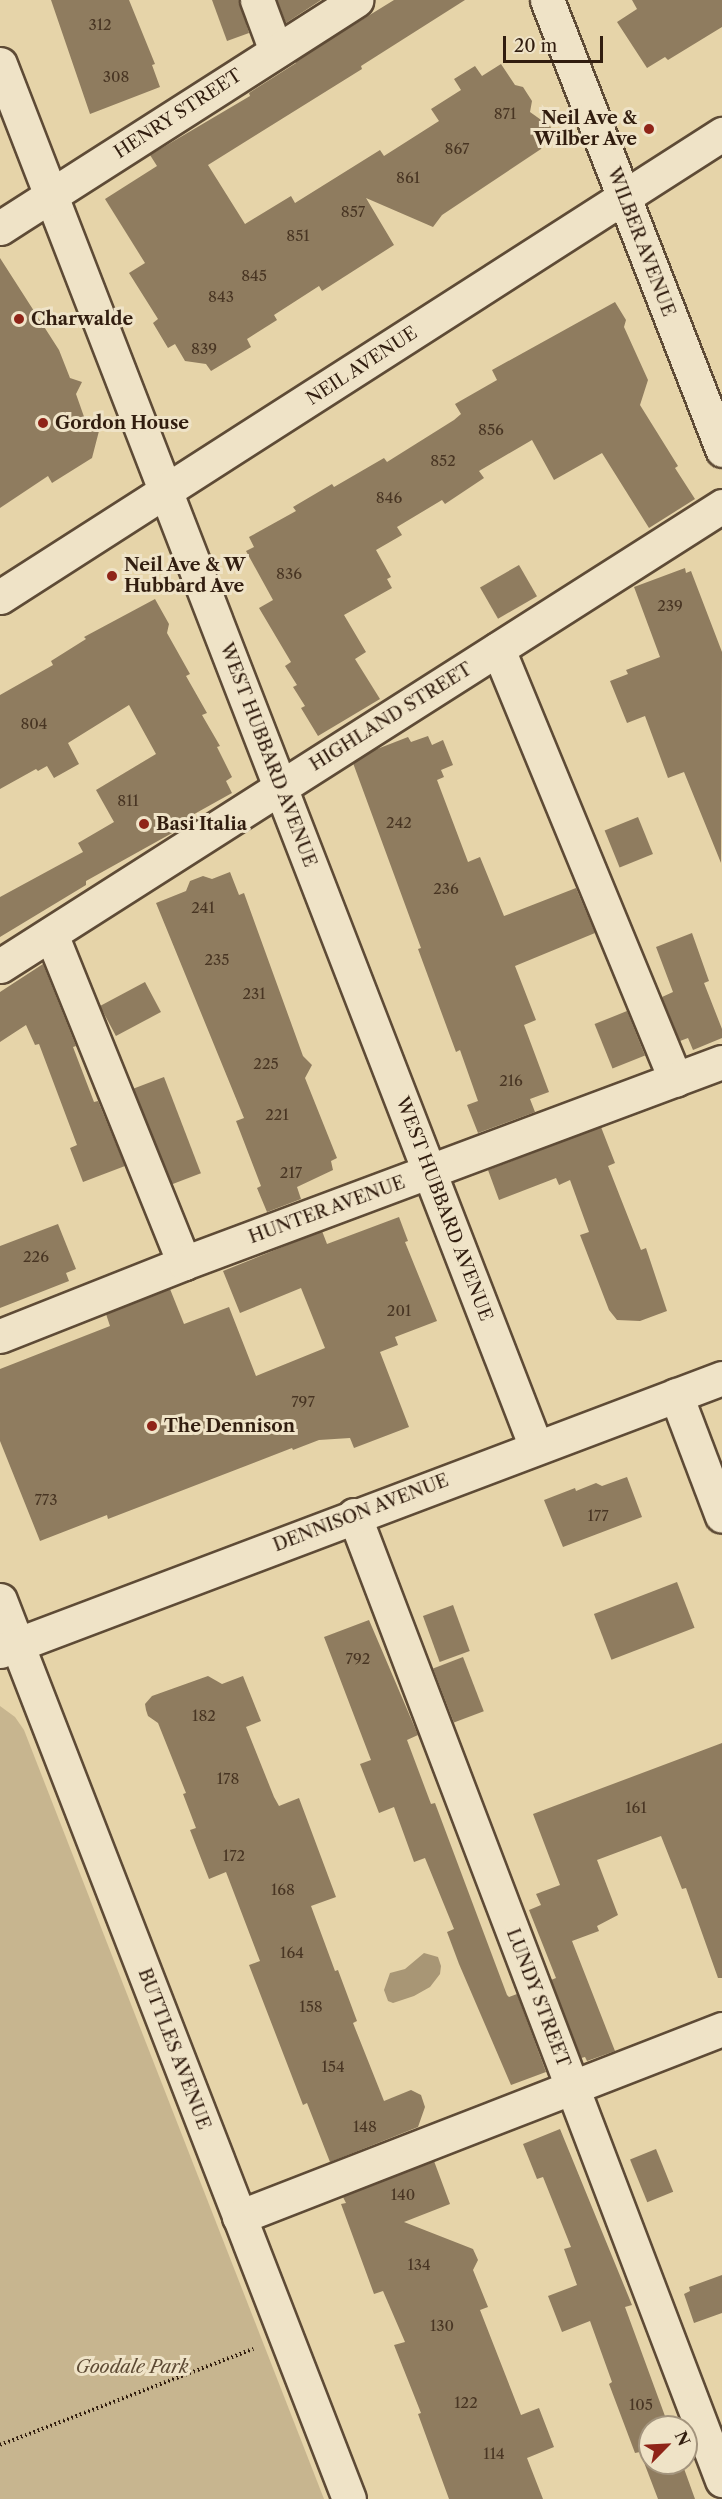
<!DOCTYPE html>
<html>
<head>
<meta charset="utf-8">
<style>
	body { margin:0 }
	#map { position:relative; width:722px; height:2499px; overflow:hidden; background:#e6d4a9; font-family:"Libre Caslon Text",serif }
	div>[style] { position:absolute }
	.green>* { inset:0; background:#c7b58f }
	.water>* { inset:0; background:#a89675 }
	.building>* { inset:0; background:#8f7c5f; transform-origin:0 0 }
	.path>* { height:4px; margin-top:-2px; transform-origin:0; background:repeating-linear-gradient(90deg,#311d0f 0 1.5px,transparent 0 4.5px) }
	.roads { filter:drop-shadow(2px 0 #5e4b36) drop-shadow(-2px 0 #5e4b36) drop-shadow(0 2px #5e4b36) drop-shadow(0 -2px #5e4b36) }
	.minor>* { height:33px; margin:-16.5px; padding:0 16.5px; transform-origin:16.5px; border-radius:16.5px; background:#efe3c7 }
	.dots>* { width:16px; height:16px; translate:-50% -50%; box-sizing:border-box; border:3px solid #efe3c7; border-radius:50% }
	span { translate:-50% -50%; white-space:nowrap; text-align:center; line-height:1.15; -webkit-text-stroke:6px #efe3c7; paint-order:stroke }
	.number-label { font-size:15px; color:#483523 }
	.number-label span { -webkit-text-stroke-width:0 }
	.street-label { font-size:18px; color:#311d0f }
	.poi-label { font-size:18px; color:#311d0f; font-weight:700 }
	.right { translate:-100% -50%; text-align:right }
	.left { translate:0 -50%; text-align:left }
	.park-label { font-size:18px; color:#5e4b35; font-style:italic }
	.north { position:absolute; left:638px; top:2415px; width:60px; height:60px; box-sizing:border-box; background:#efe3c7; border:2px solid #a3947d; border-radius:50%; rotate:66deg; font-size:16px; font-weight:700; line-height:24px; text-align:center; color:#311d0f }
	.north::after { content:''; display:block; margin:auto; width:21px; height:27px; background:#8f2418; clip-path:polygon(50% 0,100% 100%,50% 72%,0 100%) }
	.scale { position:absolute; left:503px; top:36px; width:100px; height:27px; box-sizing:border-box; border:3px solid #311d0f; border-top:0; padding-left:8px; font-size:18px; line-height:21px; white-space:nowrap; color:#311d0f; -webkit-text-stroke:4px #efe3c7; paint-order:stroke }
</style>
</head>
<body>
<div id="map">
	<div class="green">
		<div style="clip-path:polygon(0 1706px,15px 1717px,24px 1730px,324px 2499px,0 2499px)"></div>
	</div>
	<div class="water">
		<div style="clip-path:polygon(424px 1953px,438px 1957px,441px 1966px,440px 1974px,430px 1987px,414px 1996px,393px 2003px,388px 2001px,384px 1990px,390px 1973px,405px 1969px)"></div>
	</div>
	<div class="building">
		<div style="clip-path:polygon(51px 0,129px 0,155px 64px,152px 65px,160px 87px,90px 114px)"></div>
		<div style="clip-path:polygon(212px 0,239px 0,249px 33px,227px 41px)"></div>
		<div style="clip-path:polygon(277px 0,321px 0,286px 23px)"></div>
		<div style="clip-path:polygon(394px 0,465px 0,361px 66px,362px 69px,208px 165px,245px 224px,291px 196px,295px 203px,380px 150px,384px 156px,439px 121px,431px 109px,461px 90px,454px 79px,475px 66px,482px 76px,501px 64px,515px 85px,523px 87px,532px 101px,530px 112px,551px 127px,541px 149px,442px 215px,433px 227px,366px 198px,394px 245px,322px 291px,319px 286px,274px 315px,277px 320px,247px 339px,251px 347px,211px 371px,206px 364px,185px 361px,175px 344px,168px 348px,153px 323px,158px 319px,129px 273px,145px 263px,105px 199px,157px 166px,150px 155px,250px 96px,249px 93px,296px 63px,295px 61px)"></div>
		<div style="clip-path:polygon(632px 0,722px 0,722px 27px,668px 60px,665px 57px,647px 68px,617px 22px,637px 9px)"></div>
		<div style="clip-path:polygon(0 258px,59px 350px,70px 378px,82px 382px,76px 394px,88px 428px,99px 431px,92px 458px,52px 483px,48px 476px,0 508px)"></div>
		<div style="clip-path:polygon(615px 302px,626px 320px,624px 327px,648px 380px,640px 405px,678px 466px,675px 468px,695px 499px,649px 528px,602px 453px,554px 480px,532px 440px,479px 471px,484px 478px,445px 504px,442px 500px,397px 527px,402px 535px,376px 550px,391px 577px,387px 579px,392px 588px,344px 615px,366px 652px,355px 659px,380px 699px,318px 736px,301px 708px,305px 706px,293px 687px,297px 685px,285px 666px,291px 662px,259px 608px,273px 600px,246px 551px,254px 547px,249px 537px,296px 511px,293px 507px,332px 484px,334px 487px,384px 458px,387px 462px,454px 420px,461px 414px,455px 404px,497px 380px,492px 370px)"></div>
		<div style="left:519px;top:565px;width:36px;height:45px;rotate:60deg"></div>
		<div style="clip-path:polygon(685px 568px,686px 573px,691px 571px,722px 652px,721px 863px,684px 772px,668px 778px,645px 716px,627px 723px,610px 681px,628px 674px,626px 670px,660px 657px,634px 587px)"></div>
		<div style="clip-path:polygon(155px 599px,169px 624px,167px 633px,190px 674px,186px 676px,207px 713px,202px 715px,220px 746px,217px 747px,232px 777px,226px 781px,232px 793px,171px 827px,174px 832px,86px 881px,86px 885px,0 937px,0 897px,83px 852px,78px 843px,114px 822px,96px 790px,156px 754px,129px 705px,68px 743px,79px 764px,54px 778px,47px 766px,38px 771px,36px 769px,0 789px,0 695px,53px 665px,51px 661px,86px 639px,84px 637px)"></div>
		<div style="clip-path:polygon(428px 736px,432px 745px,443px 740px,453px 765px,441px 770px,444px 777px,437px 780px,468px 862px,480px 857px,504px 916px,576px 888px,595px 933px,515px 966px,536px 1020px,524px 1025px,549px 1092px,530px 1099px,535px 1112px,478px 1133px,467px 1105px,478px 1101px,460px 1050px,456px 1052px,418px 949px,421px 948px,353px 763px,372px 751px,408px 737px,411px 742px)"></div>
		<div style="left:638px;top:817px;width:40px;height:36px;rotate:68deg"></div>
		<div style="clip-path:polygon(230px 872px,239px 895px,244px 893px,303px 1056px,312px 1065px,305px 1078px,337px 1158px,331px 1161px,333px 1170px,297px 1187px,301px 1199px,267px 1212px,257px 1188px,261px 1186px,236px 1121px,244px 1118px,156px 903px,186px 891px,190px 881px,203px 876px,212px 879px)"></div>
		<div style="clip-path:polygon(692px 933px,709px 981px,704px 983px,722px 1029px,722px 1038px,693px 1050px,688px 1038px,680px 1041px,662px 997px,673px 992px,656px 947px)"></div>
		<div style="clip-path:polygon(43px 964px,76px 1046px,73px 1047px,94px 1102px,98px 1101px,125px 1166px,83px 1182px,70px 1148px,77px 1145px,39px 1044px,35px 1045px,26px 1025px,0 1042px,0 992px)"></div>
		<div style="left:145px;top:982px;width:34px;height:51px;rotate:62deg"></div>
		<div style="left:627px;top:1011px;width:48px;height:35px;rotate:68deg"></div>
		<div style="left:164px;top:1077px;width:103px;height:33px;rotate:69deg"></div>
		<div style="clip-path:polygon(601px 1127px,615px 1163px,608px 1166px,641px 1250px,646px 1248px,667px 1311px,640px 1321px,617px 1320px,609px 1310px,580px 1235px,589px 1232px,570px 1180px,559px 1185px,556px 1178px,499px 1200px,488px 1170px)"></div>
		<div style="clip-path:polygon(399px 1217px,408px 1241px,405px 1242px,437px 1321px,395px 1337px,398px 1345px,380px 1352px,409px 1427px,354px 1448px,350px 1438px,319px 1440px,293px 1450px,292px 1448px,108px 1519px,107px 1515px,40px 1541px,0 1441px,0 1369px,110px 1326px,106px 1314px,170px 1289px,184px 1324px,229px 1307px,256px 1376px,325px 1348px,301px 1288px,240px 1313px,223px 1271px,322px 1231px,327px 1244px)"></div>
		<div style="clip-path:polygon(58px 1224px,76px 1269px,66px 1273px,69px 1281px,0 1308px,0 1246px)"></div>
		<div style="clip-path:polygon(627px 1477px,642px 1517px,563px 1547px,544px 1500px,575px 1488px,576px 1491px,596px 1483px,602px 1486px)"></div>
		<div style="left:677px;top:1582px;width:49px;height:89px;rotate:69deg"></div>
		<div style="left:453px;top:1605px;width:49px;height:32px;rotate:70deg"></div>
		<div style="clip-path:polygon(369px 1620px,418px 1735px,407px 1740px,431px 1804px,435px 1803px,507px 1995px,509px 1997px,517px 1994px,546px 2072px,511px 2085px,459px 1964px,447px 1932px,454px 1929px,425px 1858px,414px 1862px,394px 1807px,379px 1813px,360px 1764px,371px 1760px,324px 1637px)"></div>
		<div style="left:463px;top:1657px;width:58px;height:32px;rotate:69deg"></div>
		<div style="clip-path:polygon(208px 1676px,222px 1684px,243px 1676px,261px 1721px,246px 1727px,274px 1797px,279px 1806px,299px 1798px,336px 1897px,311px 1906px,335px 1971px,338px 1970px,357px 2021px,353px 2023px,384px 2101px,411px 2090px,421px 2095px,425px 2107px,418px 2127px,330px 2162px,307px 2103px,303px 2105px,249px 1965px,260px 1961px,226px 1872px,209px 1879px,190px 1830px,196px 1828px,183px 1794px,186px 1793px,158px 1723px,148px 1716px,146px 1710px,145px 1704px,152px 1696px)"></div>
		<div style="clip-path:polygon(722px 1743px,722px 1978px,718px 1978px,686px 1888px,682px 1889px,661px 1836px,597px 1860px,618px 1915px,597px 1926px,599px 1931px,572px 1941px,615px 2051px,587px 2061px,585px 2057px,581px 2058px,551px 1980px,556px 1978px,529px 1910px,541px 1905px,536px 1894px,560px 1885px,533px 1814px)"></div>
		<div style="clip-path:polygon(560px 2129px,632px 2305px,625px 2307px,669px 2427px,650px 2427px,650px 2463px,682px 2463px,695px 2499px,658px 2499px,640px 2452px,635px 2453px,609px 2384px,612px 2382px,590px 2321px,562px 2332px,548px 2296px,577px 2285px,564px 2249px,571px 2247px,543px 2177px,537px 2179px,523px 2144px)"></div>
		<div style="left:656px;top:2149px;width:46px;height:28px;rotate:68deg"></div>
		<div style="clip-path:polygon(434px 2161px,450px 2204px,404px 2222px,473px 2249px,478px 2260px,473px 2270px,488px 2307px,480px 2310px,521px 2415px,539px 2408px,554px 2447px,527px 2458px,543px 2499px,449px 2499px,418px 2414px,421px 2413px,394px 2345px,405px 2342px,383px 2291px,374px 2294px,341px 2204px,346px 2203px,343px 2197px)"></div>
		<div style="clip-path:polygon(722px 2275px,722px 2313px,694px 2323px,684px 2294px,690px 2291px,689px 2287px)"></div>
	</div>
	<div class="path">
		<div style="left:0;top:2445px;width:271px;rotate:-20.8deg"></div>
	</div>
	<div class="roads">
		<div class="minor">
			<div style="left:257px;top:0;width:54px;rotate:69.6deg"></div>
			<div style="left:547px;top:0;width:483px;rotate:68.7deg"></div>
			<div style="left:0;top:64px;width:1483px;rotate:68.82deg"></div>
			<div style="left:0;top:228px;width:423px;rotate:-32.6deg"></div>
			<div style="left:0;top:597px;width:858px;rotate:-32.67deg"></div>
			<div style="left:498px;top:649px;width:466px;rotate:67.6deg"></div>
			<div style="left:51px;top:934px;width:355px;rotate:68deg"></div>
			<div style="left:0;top:966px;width:856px;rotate:-32.5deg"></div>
			<div style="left:0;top:1336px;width:198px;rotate:-21.6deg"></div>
			<div style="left:184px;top:1263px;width:574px;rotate:-20.49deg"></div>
			<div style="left:676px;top:1395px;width:129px;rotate:69.2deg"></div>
			<div style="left:354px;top:1515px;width:1033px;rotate:69.13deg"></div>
			<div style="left:0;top:1600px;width:964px;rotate:68.78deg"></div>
			<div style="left:0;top:1651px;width:772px;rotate:-20.71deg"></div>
			<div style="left:239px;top:2217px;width:518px;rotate:-21.27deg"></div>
		</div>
	</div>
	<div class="dots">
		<div style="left:649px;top:129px;background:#8f2418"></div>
		<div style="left:19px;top:319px;background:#8f2418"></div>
		<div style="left:43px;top:423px;background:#8f2418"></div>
		<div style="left:112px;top:576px;background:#8f2418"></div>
		<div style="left:144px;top:824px;background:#8f2418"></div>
		<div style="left:152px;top:1426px;background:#8f2418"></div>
	</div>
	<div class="number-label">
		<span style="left:100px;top:25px">312</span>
		<span style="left:116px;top:77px">308</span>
		<span style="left:505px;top:114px">871</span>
		<span style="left:457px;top:149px">867</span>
		<span style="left:408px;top:178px">861</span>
		<span style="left:353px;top:212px">857</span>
		<span style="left:298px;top:236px">851</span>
		<span style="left:254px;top:276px">845</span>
		<span style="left:221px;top:297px">843</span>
		<span style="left:204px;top:349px">839</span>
		<span style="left:491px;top:430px">856</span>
		<span style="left:443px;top:461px">852</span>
		<span style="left:389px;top:498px">846</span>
		<span style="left:289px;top:574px">836</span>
		<span style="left:670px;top:606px">239</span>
		<span style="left:34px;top:724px">804</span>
		<span style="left:128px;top:801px">811</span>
		<span style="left:399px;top:823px">242</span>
		<span style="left:446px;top:889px">236</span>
		<span style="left:203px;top:908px">241</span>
		<span style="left:217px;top:960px">235</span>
		<span style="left:254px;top:994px">231</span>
		<span style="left:266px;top:1064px">225</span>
		<span style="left:511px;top:1081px">216</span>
		<span style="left:277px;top:1115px">221</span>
		<span style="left:291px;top:1173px">217</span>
		<span style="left:36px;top:1257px">226</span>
		<span style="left:399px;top:1311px">201</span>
		<span style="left:303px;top:1402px">797</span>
		<span style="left:46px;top:1500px">773</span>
		<span style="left:598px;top:1516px">177</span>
		<span style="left:358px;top:1659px">792</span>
		<span style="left:204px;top:1716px">182</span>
		<span style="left:228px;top:1779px">178</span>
		<span style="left:636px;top:1808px">161</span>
		<span style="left:234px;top:1856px">172</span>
		<span style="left:283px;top:1890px">168</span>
		<span style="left:292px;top:1953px">164</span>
		<span style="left:311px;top:2007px">158</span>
		<span style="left:333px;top:2067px">154</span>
		<span style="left:365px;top:2127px">148</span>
		<span style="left:403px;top:2195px">140</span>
		<span style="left:419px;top:2265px">134</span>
		<span style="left:442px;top:2326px">130</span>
		<span style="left:466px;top:2403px">122</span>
		<span style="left:641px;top:2405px">105</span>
		<span style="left:494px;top:2454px">114</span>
	</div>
	<div class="street-label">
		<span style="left:178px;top:114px;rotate:-33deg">HENRY STREET</span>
		<span style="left:641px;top:242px;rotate:69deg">WILBER AVENUE</span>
		<span style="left:362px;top:366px;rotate:-33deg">NEIL AVENUE</span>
		<span style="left:391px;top:717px;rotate:-32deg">HIGHLAND STREET</span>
		<span style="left:268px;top:755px;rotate:69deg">WEST HUBBARD AVENUE</span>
		<span style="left:444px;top:1209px;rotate:69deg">WEST HUBBARD AVENUE</span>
		<span style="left:327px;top:1210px;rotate:-20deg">HUNTER AVENUE</span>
		<span style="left:361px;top:1513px;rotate:-21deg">DENNISON AVENUE</span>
		<span style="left:538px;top:1998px;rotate:69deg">LUNDY STREET</span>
		<span style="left:174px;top:2049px;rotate:69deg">BUTTLES AVENUE</span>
	</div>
	<div class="poi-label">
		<span class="right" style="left:637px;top:129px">Neil Ave &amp;<br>Wilber Ave</span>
		<span class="left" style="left:31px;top:319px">Charwalde</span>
		<span class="left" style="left:55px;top:423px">Gordon House</span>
		<span class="left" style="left:124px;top:576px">Neil Ave &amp; W<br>Hubbard Ave</span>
		<span class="left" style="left:156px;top:824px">Basi Italia</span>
		<span class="left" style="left:164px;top:1426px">The Dennison</span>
	</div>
	<div class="park-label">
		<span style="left:132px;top:2367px">Goodale Park</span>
	</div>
	<div class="north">N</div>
	<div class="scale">20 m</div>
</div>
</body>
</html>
